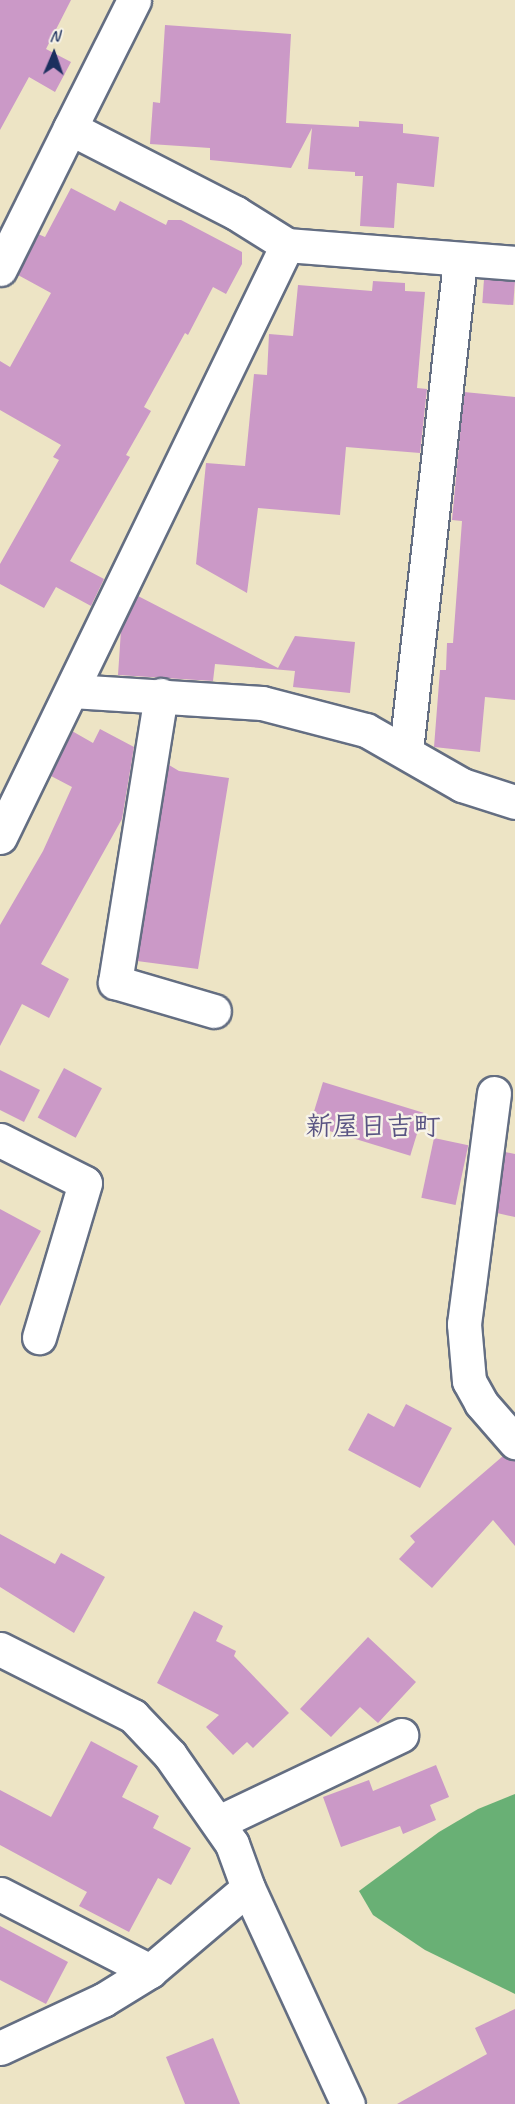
<!DOCTYPE html>
<html>
<head>
<meta charset="utf-8">
<style>
	body { margin:0 }
	#map { position:relative; width:515px; height:2104px; overflow:hidden; background:#ede4c5; font-family:Caveat,"Klee One",sans-serif }
	div>[style] { position:absolute }
	.forest>* { inset:0; background:#69b075 }
	.building>* { inset:0; background:#cb99c7; transform-origin:0 0 }
	.roads { filter:drop-shadow(2px 0 #646e82) drop-shadow(-2px 0 #646e82) drop-shadow(0 2px #646e82) drop-shadow(0 -2px #646e82) }
	.minor>* { height:33px; margin:-16.5px; padding:0 16.5px; transform-origin:16.5px; border-radius:16.5px; background:#fff }
	span { translate:-50% -50%; white-space:nowrap; text-align:center; line-height:1.15; -webkit-text-stroke:5px #f7f3e8; paint-order:stroke }
	.quarter-label { font-size:27px; color:#595483; font-weight:700 }
	.north { position:absolute; left:24px; top:24px; width:60px; height:60px; -webkit-text-stroke:4px #f7f3e8; paint-order:stroke; rotate:2deg; font-size:16px; font-weight:700; line-height:24px; text-align:center; color:#1b2f5e }
	.north::after { content:''; display:block; margin:auto; width:21px; height:27px; background:#1b2f5e; clip-path:polygon(50% 0,100% 100%,50% 72%,0 100%) }
</style>
</head>
<body>
<div id="map">
	<div class="forest">
		<div style="clip-path:polygon(515px 1794px,515px 1994px,425px 1950px,373px 1915px,359px 1891px,439px 1832px,478px 1809px)"></div>
	</div>
	<div class="building">
		<div style="clip-path:polygon(0 0,71px 0,46px 49px,71px 62px,55px 92px,29px 77px,0 130px)"></div>
		<div style="clip-path:polygon(165px 25px,291px 34px,286px 123px,359px 127px,359px 121px,403px 124px,403px 133px,439px 137px,434px 187px,397px 183px,394px 228px,360px 226px,363px 176px,355px 176px,355px 172px,308px 169px,312px 128px,291px 168px,210px 160px,210px 148px,150px 144px,153px 102px,160px 103px)"></div>
		<div style="clip-path:polygon(71px 188px,115px 211px,120px 201px,166px 225px,168px 220px,181px 220px,242px 252px,242px 264px,226px 294px,213px 287px,188px 335px,185px 333px,144px 407px,151px 411px,126px 455px,130px 457px,70px 561px,104px 579px,91px 606px,56px 587px,44px 608px,0 584px,0 564px,59px 460px,53px 457px,61px 445px,0 410px,0 361px,10px 367px,51px 293px,18px 275px,38px 234px,45px 237px)"></div>
		<div style="left:484px;top:279px;width:31px;height:24px;rotate:4deg"></div>
		<div style="clip-path:polygon(373px 281px,405px 283px,405px 291px,425px 292px,417px 388px,427px 389px,420px 453px,346px 447px,340px 515px,258px 508px,247px 593px,196px 564px,206px 463px,245px 466px,254px 374px,267px 375px,269px 334px,293px 336px,298px 285px,372px 291px)"></div>
		<div style="clip-path:polygon(464px 392px,515px 397px,515px 700px,485px 697px,480px 752px,434px 747px,440px 670px,446px 670px,447px 643px,453px 643px,462px 521px,452px 520px)"></div>
		<div style="clip-path:polygon(138px 596px,278px 668px,295px 636px,355px 642px,350px 693px,293px 687px,295px 671px,215px 664px,213px 681px,118px 675px,121px 630px)"></div>
		<div style="clip-path:polygon(100px 729px,134px 747px,122px 819px,41px 964px,69px 979px,49px 1018px,22px 1004px,0 1046px,0 925px,43px 851px,72px 787px,51px 776px,72px 731px,93px 743px)"></div>
		<div style="clip-path:polygon(169px 765px,179px 771px,229px 778px,198px 969px,137px 961px)"></div>
		<div style="left:64px;top:1068px;width:43px;height:56px;rotate:28deg"></div>
		<div style="clip-path:polygon(0 1070px,40px 1090px,24px 1122px,0 1110px)"></div>
		<div style="left:323px;top:1082px;width:105px;height:45px;rotate:17deg"></div>
		<div style="left:434px;top:1138px;width:35px;height:61px;rotate:12deg"></div>
		<div style="clip-path:polygon(505px 1152px,515px 1154px,515px 1217px,497px 1213px)"></div>
		<div style="clip-path:polygon(0 1209px,41px 1231px,0 1306px)"></div>
		<div style="clip-path:polygon(406px 1404px,452px 1428px,420px 1488px,348px 1450px,368px 1413px,394px 1427px)"></div>
		<div style="clip-path:polygon(503px 1456px,515px 1460px,515px 1546px,493px 1520px,432px 1588px,399px 1559px,415px 1542px,410px 1536px)"></div>
		<div style="clip-path:polygon(0 1534px,55px 1564px,61px 1553px,105px 1577px,74px 1633px,0 1587px)"></div>
		<div style="clip-path:polygon(194px 1611px,223px 1626px,216px 1641px,236px 1651px,234px 1656px,289px 1713px,253px 1748px,247px 1742px,233px 1755px,206px 1727px,219px 1715px,157px 1683px)"></div>
		<div style="clip-path:polygon(368px 1637px,416px 1682px,378px 1723px,360px 1707px,331px 1737px,300px 1709px)"></div>
		<div style="clip-path:polygon(91px 1741px,138px 1766px,122px 1797px,159px 1816px,153px 1828px,191px 1848px,171px 1885px,158px 1878px,129px 1932px,79px 1906px,87px 1892px,0 1845px,0 1790px,51px 1817px)"></div>
		<div style="clip-path:polygon(436px 1765px,449px 1797px,430px 1805px,436px 1820px,403px 1834px,400px 1826px,341px 1847px,323px 1797px,369px 1780px,373px 1791px)"></div>
		<div style="clip-path:polygon(0 1926px,68px 1962px,46px 2004px,0 1980px)"></div>
		<div style="clip-path:polygon(515px 2009px,515px 2104px,397px 2104px,487px 2054px,475px 2028px)"></div>
		<div style="clip-path:polygon(213px 2038px,240px 2104px,185px 2104px,166px 2057px)"></div>
	</div>
	<div class="roads">
		<div class="minor">
			<div style="left:287px;top:245px;width:229px;rotate:4.5deg"></div>
			<div style="left:0;top:269px;width:157px;rotate:-63.6deg"></div>
			<div style="left:72px;top:691px;width:190px;rotate:3.6deg"></div>
			<div style="left:262px;top:703px;width:107px;rotate:14.6deg"></div>
			<div style="left:366px;top:730px;width:111px;rotate:29.8deg"></div>
			<div style="left:462px;top:785px;width:56px;rotate:17.8deg"></div>
			<div style="left:161px;top:695px;width:291px;rotate:99.1deg"></div>
			<div style="left:115px;top:982px;width:103px;rotate:16.3deg"></div>
			<div style="left:406px;top:750px;width:494px;rotate:-83.7deg"></div>
			<div style="left:0;top:837px;width:658px;rotate:-64.14deg"></div>
			<div style="left:287px;top:245px;width:60px;rotate:-147.9deg"></div>
			<div style="left:236px;top:213px;width:186px;rotate:-152.9deg"></div>
			<div style="left:70px;top:128px;width:143px;rotate:-63.4deg"></div>
			<div style="left:494px;top:1093px;width:233px;rotate:97.4deg"></div>
			<div style="left:464px;top:1324px;width:57px;rotate:85deg"></div>
			<div style="left:469px;top:1381px;width:25px;rotate:61deg"></div>
			<div style="left:481px;top:1403px;width:52px;rotate:48.9deg"></div>
			<div style="left:0;top:1140px;width:95px;rotate:26.8deg"></div>
			<div style="left:85px;top:1183px;width:161px;rotate:106.6deg"></div>
			<div style="left:0;top:1649px;width:149px;rotate:26.7deg"></div>
			<div style="left:133px;top:1716px;width:54px;rotate:46.5deg"></div>
			<div style="left:170px;top:1755px;width:108px;rotate:55.1deg"></div>
			<div style="left:232px;top:1844px;width:47px;rotate:70deg"></div>
			<div style="left:248px;top:1888px;width:238px;rotate:65.2deg"></div>
			<div style="left:219px;top:1822px;width:202px;rotate:-25.5deg"></div>
			<div style="left:0;top:1894px;width:169px;rotate:27.2deg"></div>
			<div style="left:0;top:2048px;width:114px;rotate:-25deg"></div>
			<div style="left:103px;top:2000px;width:55px;rotate:-31.7deg"></div>
			<div style="left:150px;top:1971px;width:128px;rotate:-40.3deg"></div>
		</div>
	</div>
	<div class="quarter-label">
		<span style="left:373px;top:1127px">新屋日吉町</span>
	</div>
	<div class="north">N</div>
</div>
</body>
</html>
